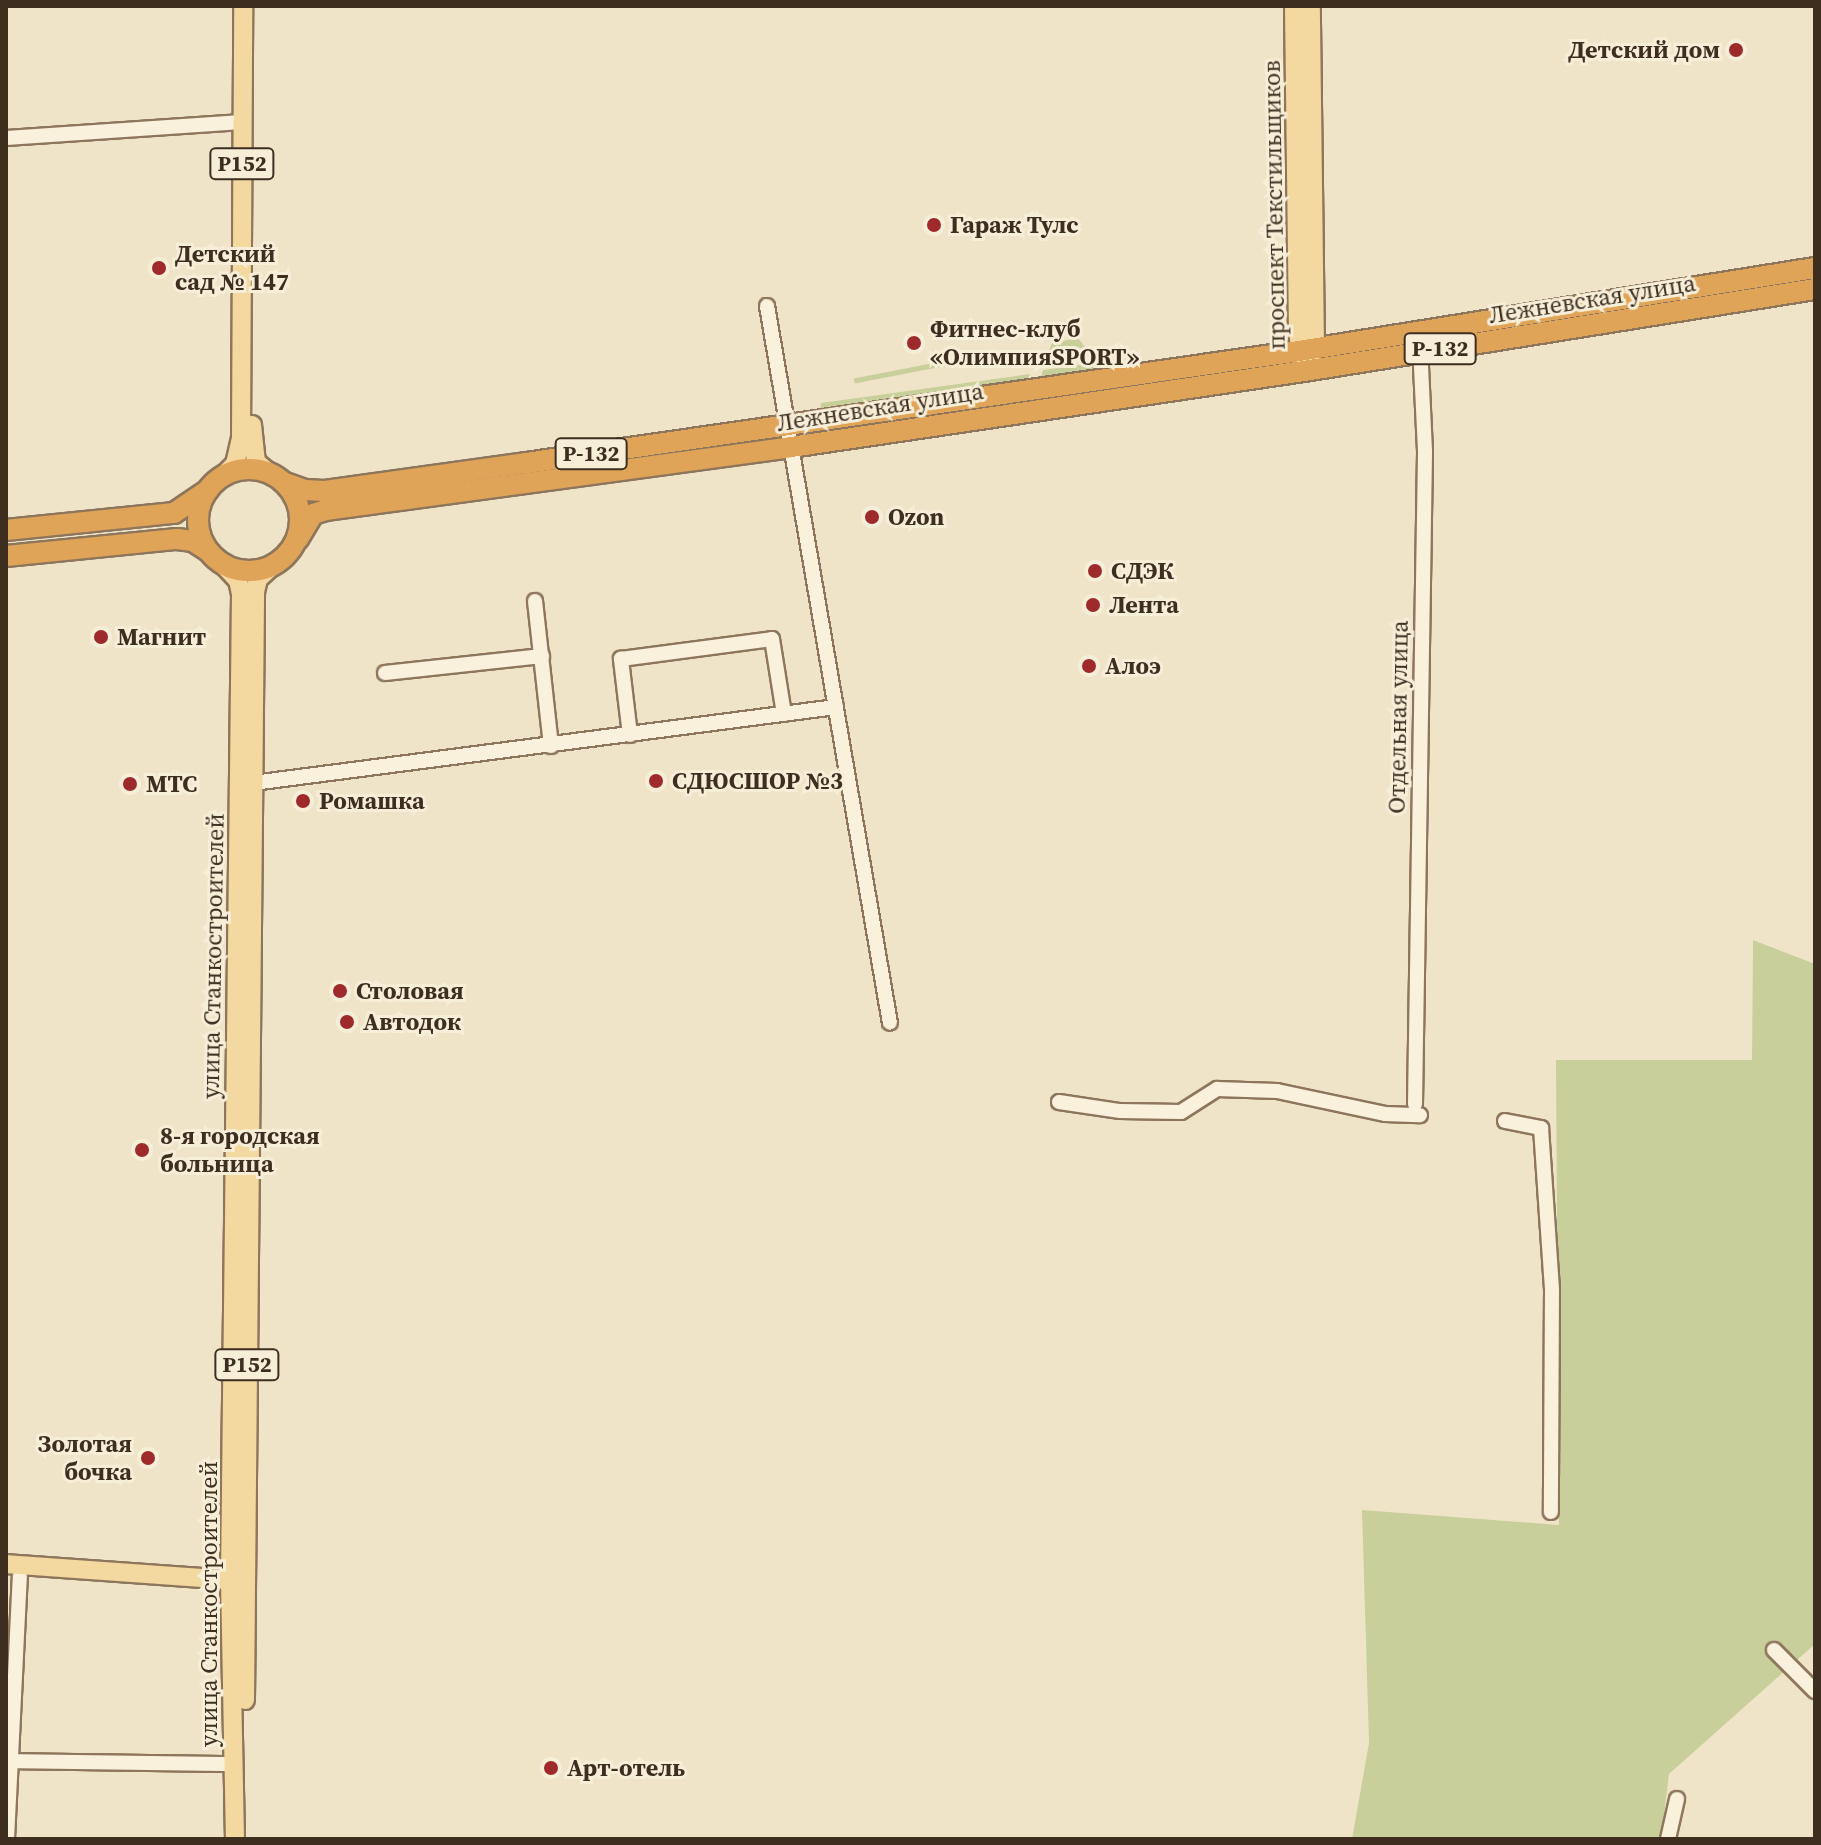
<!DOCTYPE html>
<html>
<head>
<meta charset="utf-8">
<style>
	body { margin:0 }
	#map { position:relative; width:1821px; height:1845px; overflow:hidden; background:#f0e4c8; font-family:"Source Serif 4",serif }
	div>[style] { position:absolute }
	.green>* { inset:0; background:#c9cf9b; transform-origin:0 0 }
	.roads { filter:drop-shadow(2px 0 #8d765c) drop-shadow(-2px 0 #8d765c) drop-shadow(0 2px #8d765c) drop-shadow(0 -2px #8d765c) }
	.minor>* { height:14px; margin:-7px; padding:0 7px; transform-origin:7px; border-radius:7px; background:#faf1dc }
	.major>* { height:18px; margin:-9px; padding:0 9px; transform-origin:9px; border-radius:9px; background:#f3d9a0 }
	.highway>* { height:20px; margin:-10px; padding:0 10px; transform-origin:10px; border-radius:10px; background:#e0a458 }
	.highway>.ring { margin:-10px; padding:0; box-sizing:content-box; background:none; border:20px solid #e0a458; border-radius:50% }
	.dots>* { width:22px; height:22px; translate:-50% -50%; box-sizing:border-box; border:4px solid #f7eed8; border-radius:50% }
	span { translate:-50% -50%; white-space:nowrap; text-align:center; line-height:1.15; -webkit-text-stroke:6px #f7eed8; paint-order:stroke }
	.shield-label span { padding:2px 6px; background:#f7eed8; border:2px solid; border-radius:6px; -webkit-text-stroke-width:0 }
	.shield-label { font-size:22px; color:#3d2e20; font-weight:700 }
	.poi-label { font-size:24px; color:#3d2e20; font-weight:700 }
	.right { translate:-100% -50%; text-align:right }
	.left { translate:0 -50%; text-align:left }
	.street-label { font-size:24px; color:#3d2e20 }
	.frame { position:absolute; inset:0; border:8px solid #3d2e20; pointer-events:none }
</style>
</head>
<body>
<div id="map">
	<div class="green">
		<div style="clip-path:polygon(1078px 338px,1089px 352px,1087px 357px,1045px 362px,1052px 343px)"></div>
		<div style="left:1001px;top:350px;width:5px;height:150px;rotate:79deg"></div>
		<div style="clip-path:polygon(1095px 363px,1101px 371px,1040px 381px,1043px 370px)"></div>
		<div style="clip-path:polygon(1030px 374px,1026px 383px,820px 413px,821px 403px)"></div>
		<div style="clip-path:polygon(1753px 940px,1815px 964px,1815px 1644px,1669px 1774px,1661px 1839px,1352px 1839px,1369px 1743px,1362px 1510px,1559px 1525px,1556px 1060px,1752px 1060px)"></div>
	</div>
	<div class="roads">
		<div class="minor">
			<div style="left:6px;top:138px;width:237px;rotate:-3.9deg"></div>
			<div style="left:767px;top:306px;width:727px;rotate:80.27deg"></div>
			<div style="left:535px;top:601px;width:146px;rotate:83.7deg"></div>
			<div style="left:385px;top:673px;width:158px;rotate:-6.2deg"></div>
			<div style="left:630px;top:735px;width:77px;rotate:-96.8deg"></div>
			<div style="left:621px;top:659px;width:152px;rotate:-7.5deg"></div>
			<div style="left:772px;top:639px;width:76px;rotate:80.9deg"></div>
			<div style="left:253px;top:783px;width:588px;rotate:-7.43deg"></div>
			<div style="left:1059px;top:1102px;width:62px;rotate:8.4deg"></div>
			<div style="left:1120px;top:1111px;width:61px;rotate:0.9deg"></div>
			<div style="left:1181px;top:1112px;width:43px;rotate:-32.6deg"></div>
			<div style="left:1217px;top:1089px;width:60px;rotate:1.9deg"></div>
			<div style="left:1277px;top:1091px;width:110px;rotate:12deg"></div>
			<div style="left:1385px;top:1114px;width:35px;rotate:2deg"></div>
			<div style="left:1415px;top:1104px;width:653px;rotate:-89.12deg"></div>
			<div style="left:1425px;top:451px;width:107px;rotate:-92.7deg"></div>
			<div style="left:1505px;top:1121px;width:37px;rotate:11deg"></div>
			<div style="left:1541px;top:1128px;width:163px;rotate:86.1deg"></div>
			<div style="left:1552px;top:1291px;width:221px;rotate:90.3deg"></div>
			<div style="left:1774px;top:1650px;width:58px;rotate:45deg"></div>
			<div style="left:9px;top:1761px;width:225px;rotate:0.8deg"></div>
			<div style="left:7px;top:1839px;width:263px;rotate:-87.2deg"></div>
			<div style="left:1668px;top:1839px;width:41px;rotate:-77.3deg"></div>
		</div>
		<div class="major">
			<div style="left:1294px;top:6px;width:323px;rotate:89.3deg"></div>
			<div style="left:1298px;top:329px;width:36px;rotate:84deg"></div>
			<div style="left:1309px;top:362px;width:14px;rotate:-65deg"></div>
			<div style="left:1315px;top:349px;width:343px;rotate:-90.7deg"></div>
			<div style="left:252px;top:425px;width:37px;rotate:84deg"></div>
			<div style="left:256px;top:462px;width:17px;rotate:40deg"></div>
			<div style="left:223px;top:476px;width:17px;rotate:-45deg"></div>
			<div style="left:235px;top:464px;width:28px;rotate:-77deg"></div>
			<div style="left:241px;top:437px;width:431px;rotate:-89.7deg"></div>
			<div style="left:220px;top:561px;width:26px;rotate:47deg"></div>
			<div style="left:238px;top:580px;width:14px;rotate:78deg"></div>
			<div style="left:241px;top:594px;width:986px;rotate:90.64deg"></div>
			<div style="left:230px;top:1580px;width:259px;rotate:88.9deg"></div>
			<div style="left:6px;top:1564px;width:237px;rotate:4.1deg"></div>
			<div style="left:245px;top:1700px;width:1108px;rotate:-89.48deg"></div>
			<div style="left:255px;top:592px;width:13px;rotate:-77deg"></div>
			<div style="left:258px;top:579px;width:16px;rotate:-43deg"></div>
		</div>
		<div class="highway">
			<div class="ring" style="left:198px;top:469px;width:82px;height:82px"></div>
			<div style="left:285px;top:483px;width:21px;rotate:19deg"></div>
			<div style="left:305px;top:490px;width:19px;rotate:3deg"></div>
			<div style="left:324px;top:491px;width:204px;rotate:-7.9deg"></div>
			<div style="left:526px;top:463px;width:781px;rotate:-8.24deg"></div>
			<div style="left:1299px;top:351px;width:523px;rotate:-9.14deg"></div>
			<div style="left:6px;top:530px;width:169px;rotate:-5.8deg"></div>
			<div style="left:174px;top:513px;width:41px;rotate:-34.1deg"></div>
			<div style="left:298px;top:539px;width:29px;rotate:-59deg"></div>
			<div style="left:313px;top:514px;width:14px;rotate:-17deg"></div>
			<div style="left:326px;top:510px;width:469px;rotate:-7.7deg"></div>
			<div style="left:791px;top:447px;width:519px;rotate:-8.43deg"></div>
			<div style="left:1304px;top:371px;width:518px;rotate:-9.12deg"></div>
			<div style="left:6px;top:556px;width:172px;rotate:-5.7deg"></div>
			<div style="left:177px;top:539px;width:16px;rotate:7deg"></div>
			<div style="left:193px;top:541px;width:17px;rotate:33deg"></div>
		</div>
	</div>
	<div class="dots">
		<div style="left:1736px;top:50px;background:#9e2a2b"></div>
		<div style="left:934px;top:225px;background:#9e2a2b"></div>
		<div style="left:159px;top:268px;background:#9e2a2b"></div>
		<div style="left:914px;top:343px;background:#9e2a2b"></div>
		<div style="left:872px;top:517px;background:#9e2a2b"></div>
		<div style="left:1095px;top:571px;background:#9e2a2b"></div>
		<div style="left:1093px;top:605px;background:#9e2a2b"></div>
		<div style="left:101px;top:637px;background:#9e2a2b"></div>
		<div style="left:1089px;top:666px;background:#9e2a2b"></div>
		<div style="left:656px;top:781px;background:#9e2a2b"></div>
		<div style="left:130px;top:784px;background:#9e2a2b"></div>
		<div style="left:303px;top:801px;background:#9e2a2b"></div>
		<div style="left:340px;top:991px;background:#9e2a2b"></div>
		<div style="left:347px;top:1022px;background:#9e2a2b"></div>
		<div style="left:142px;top:1150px;background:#9e2a2b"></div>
		<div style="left:148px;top:1458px;background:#9e2a2b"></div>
		<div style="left:551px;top:1768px;background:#9e2a2b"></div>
	</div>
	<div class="shield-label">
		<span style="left:242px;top:164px">Р152</span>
		<span style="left:1440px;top:349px">Р-132</span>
		<span style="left:591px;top:454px">Р-132</span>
		<span style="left:247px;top:1365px">Р152</span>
	</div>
	<div class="poi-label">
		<span class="right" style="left:1720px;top:50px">Детский дом</span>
		<span class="left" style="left:950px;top:225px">Гараж Тулс</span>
		<span class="left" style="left:175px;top:268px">Детский<br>сад № 147</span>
		<span class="left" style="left:930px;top:343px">Фитнес-клуб<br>«ОлимпияSPORT»</span>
		<span class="left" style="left:888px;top:517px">Ozon</span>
		<span class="left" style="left:1111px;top:571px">СДЭК</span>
		<span class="left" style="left:1109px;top:605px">Лента</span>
		<span class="left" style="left:117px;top:637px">Магнит</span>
		<span class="left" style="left:1105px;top:666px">Алоэ</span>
		<span class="left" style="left:672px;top:781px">СДЮСШОР №3</span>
		<span class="left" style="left:146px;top:784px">МТС</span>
		<span class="left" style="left:319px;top:801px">Ромашка</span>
		<span class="left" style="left:356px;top:991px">Столовая</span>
		<span class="left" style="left:363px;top:1022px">Автодок</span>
		<span class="left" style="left:160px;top:1150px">8-я городская<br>больница</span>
		<span class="right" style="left:132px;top:1458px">Золотая<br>бочка</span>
		<span class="left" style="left:567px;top:1768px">Арт-отель</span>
	</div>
	<div class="street-label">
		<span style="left:1274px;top:205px;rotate:-91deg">проспект Текстильщиков</span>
		<span style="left:1592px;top:299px;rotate:-9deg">Лежневская улица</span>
		<span style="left:880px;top:407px;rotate:-9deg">Лежневская улица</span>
		<span style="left:1398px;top:717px;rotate:-89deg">Отдельная улица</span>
		<span style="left:213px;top:956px;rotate:-89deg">улица Станкостроителей</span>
		<span style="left:209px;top:1604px;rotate:-90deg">улица Станкостроителей</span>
	</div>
	<div class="frame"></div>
</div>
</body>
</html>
